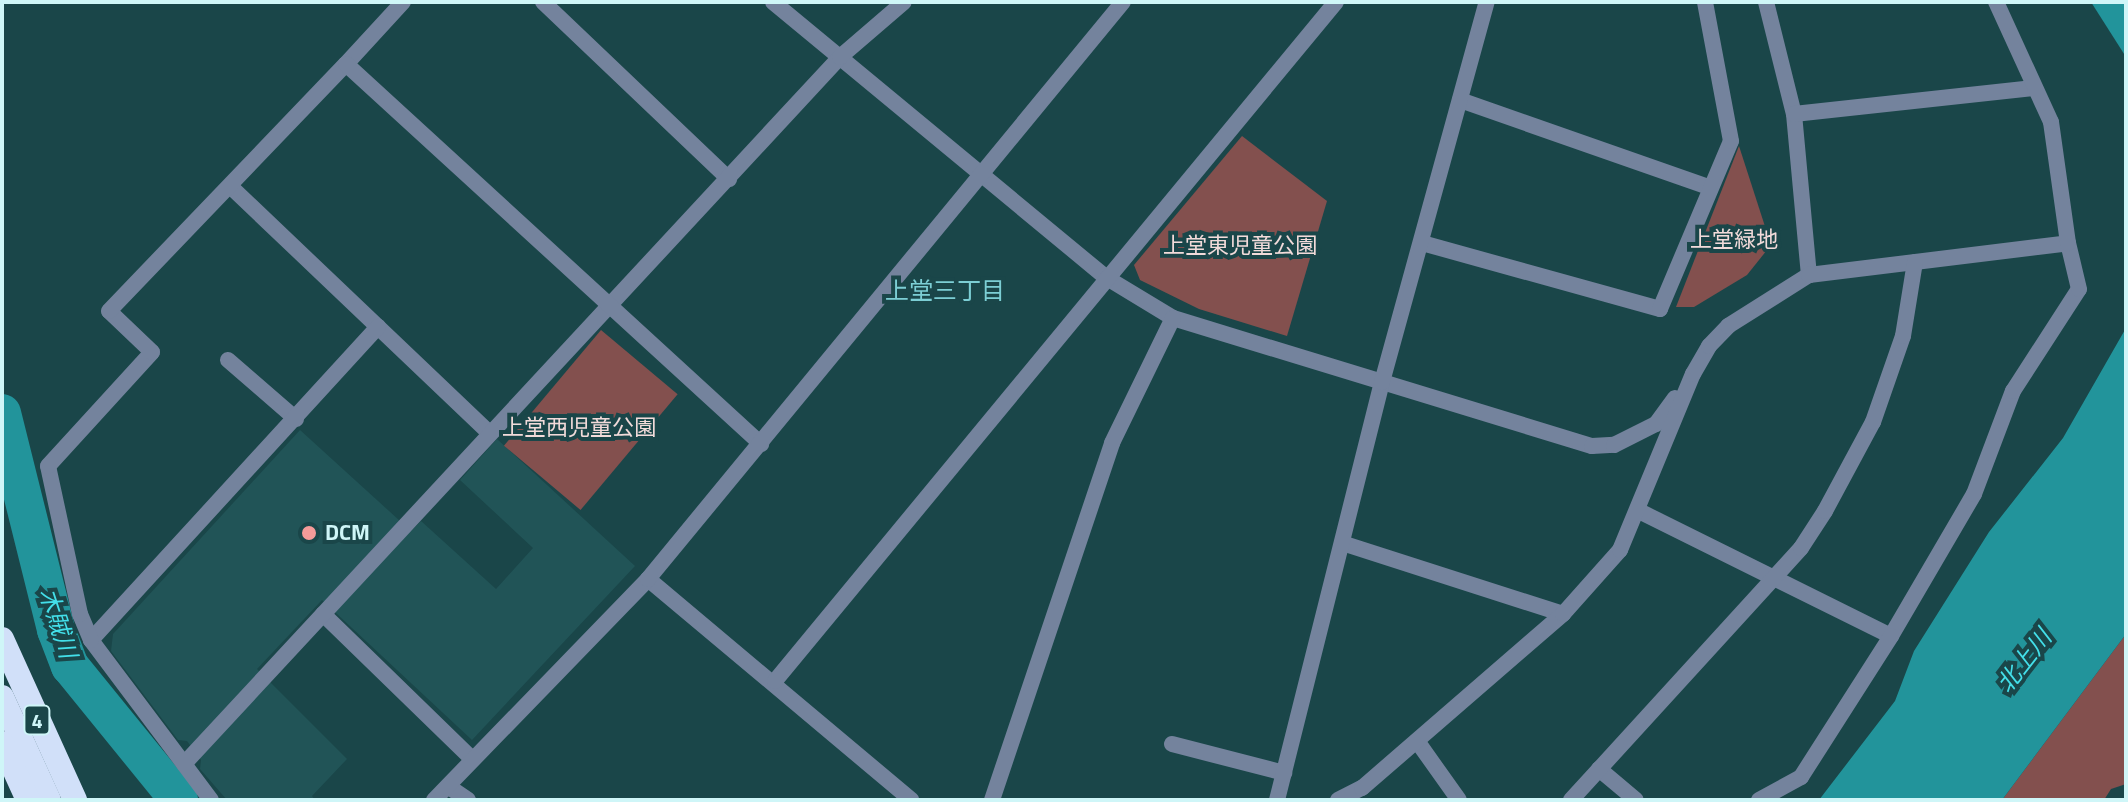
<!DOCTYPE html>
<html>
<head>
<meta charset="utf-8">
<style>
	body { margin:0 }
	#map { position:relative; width:2128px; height:802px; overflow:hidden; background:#1a4649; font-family:"Titillium Web","Noto Sans JP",sans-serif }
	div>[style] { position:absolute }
	.built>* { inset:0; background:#215457 }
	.green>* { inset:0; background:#83504e; transform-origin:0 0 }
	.water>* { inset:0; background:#22949b }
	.river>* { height:38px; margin:-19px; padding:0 19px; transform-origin:19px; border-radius:19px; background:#22949b }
	.street>* { height:16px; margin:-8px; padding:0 8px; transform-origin:8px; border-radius:8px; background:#74839d }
	.highway>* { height:24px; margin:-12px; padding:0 12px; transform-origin:12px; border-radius:12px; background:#d1e0f9 }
	.dots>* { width:22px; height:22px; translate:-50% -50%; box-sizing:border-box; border:4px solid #1a4649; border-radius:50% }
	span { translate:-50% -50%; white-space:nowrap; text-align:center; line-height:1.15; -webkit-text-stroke:8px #1a4649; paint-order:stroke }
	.shield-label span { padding:2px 6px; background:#1a4649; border:2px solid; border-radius:6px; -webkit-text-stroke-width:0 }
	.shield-label { font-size:20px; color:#cff6f8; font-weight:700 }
	.park-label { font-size:22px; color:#f2dbda }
	.poi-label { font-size:22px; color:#cff6f8; font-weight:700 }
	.left { translate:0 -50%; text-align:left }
	.neighbourhood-label { font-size:24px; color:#7cced4 }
	.water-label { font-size:24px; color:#43dfe9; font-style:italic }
	.frame { position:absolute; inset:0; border:4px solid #cff6f8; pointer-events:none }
</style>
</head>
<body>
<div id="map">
	<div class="built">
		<div style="clip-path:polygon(300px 430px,411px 531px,421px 521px,496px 589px,533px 548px,460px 480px,497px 439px,635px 566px,472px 740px,322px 600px,257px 669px,347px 759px,312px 796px,315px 800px,227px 800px,200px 769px,201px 760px,187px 741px,178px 740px,111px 651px,113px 634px)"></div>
	</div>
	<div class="green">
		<div style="clip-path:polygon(1242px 136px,1327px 201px,1287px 336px,1199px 309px,1140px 280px,1134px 265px)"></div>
		<div style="clip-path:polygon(1739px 146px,1771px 245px,1747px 275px,1694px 307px,1676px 307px)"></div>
		<div style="left:601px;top:330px;width:100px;height:151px;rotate:40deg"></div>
		<div style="clip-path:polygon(2126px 634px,2126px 784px,2111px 789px,2104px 800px,2002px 800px)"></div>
	</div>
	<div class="water">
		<div style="clip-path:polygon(2091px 2px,2126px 2px,2126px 57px)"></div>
		<div style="clip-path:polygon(2126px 328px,2126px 634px,2002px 800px,1819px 800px,1895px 701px,1914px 651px,1989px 532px,2063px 438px)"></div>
	</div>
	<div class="river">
		<div style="left:2px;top:413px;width:224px;rotate:76deg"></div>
		<div style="left:56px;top:630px;width:39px;rotate:69deg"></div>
		<div style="left:70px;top:666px;width:173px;rotate:50.9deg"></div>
	</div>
	<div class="street">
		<div style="left:543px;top:2px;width:257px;rotate:43.6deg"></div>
		<div style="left:773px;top:2px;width:433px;rotate:39.6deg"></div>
		<div style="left:1107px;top:278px;width:77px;rotate:31.2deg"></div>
		<div style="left:1173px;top:318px;width:438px;rotate:17deg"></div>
		<div style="left:1592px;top:446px;width:22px;rotate:-3deg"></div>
		<div style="left:1614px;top:445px;width:47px;rotate:-26.6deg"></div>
		<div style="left:1656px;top:424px;width:32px;rotate:-54deg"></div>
		<div style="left:1766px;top:2px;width:115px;rotate:76deg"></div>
		<div style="left:1794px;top:114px;width:162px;rotate:84.7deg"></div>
		<div style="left:346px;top:64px;width:84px;rotate:-47.4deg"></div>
		<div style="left:1460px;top:100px;width:264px;rotate:19.3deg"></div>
		<div style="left:1794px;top:114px;width:241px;rotate:-6.2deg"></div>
		<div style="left:230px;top:186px;width:358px;rotate:43.6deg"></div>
		<div style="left:1422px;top:243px;width:247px;rotate:15.5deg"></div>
		<div style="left:1660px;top:309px;width:182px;rotate:-67.1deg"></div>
		<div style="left:1731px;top:141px;width:141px;rotate:-100.6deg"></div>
		<div style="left:228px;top:360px;width:90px;rotate:40.9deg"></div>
		<div style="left:1639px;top:511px;width:281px;rotate:26.4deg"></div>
		<div style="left:1891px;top:636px;width:164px;rotate:-59.7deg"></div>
		<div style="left:1974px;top:494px;width:110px;rotate:-69.3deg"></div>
		<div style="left:2013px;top:391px;width:121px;rotate:-57.1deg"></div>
		<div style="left:2079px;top:289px;width:47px;rotate:-103.4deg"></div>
		<div style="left:1342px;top:543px;width:232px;rotate:17.8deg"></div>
		<div style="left:648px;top:579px;width:344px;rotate:40deg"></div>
		<div style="left:323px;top:614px;width:208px;rotate:44.2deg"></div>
		<div style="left:91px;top:640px;width:425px;rotate:-47.5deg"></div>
		<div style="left:775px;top:681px;width:881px;rotate:-50.44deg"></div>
		<div style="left:1417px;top:741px;width:72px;rotate:54.6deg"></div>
		<div style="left:1172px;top:744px;width:116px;rotate:14.5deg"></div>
		<div style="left:184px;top:764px;width:964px;rotate:-47.14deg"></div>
		<div style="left:840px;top:57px;width:84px;rotate:-40.7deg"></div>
		<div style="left:1599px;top:769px;width:48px;rotate:40deg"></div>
		<div style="left:449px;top:787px;width:23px;rotate:34deg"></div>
		<div style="left:211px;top:800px;width:200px;rotate:-126.9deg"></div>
		<div style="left:91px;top:640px;width:28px;rotate:-113deg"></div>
		<div style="left:80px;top:614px;width:151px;rotate:-102.2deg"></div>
		<div style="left:48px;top:466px;width:154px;rotate:-47.6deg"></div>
		<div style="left:152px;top:352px;width:59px;rotate:-136.4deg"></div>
		<div style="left:109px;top:311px;width:342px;rotate:-46.2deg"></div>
		<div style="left:346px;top:64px;width:563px;rotate:42.48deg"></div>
		<div style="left:434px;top:800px;width:308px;rotate:-45.9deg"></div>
		<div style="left:648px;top:579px;width:747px;rotate:-50.54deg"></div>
		<div style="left:992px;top:800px;width:377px;rotate:-71.4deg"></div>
		<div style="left:1112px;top:443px;width:139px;rotate:-64deg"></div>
		<div style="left:1277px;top:800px;width:431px;rotate:-75.9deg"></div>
		<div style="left:1382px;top:382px;width:394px;rotate:-74.6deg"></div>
		<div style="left:1338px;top:800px;width:27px;rotate:-27deg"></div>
		<div style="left:1362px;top:788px;width:266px;rotate:-40.9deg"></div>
		<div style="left:1563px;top:614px;width:86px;rotate:-48.3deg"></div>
		<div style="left:1620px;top:550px;width:191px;rotate:-67.5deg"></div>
		<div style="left:1693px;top:374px;width:32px;rotate:-60deg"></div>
		<div style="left:1709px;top:346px;width:28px;rotate:-46deg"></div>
		<div style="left:1728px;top:326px;width:96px;rotate:-32.2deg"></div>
		<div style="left:1809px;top:275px;width:261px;rotate:-7deg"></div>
		<div style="left:2068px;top:243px;width:122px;rotate:-98deg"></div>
		<div style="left:2051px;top:122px;width:132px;rotate:-114.6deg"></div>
		<div style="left:1571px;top:800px;width:341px;rotate:-47.6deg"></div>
		<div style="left:1801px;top:548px;width:44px;rotate:-57deg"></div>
		<div style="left:1825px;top:511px;width:101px;rotate:-61.7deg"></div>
		<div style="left:1873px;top:422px;width:91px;rotate:-70.8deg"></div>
		<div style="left:1903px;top:336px;width:75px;rotate:-80.8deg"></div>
		<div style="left:1759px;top:800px;width:48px;rotate:-28.7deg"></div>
		<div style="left:1801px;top:777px;width:167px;rotate:-57.4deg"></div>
	</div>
	<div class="highway">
		<div style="left:2px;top:639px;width:177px;rotate:65.6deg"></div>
		<div style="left:2px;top:697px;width:113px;rotate:65.5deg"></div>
		<div style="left:2px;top:743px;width:63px;rotate:65.5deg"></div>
	</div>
	<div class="dots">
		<div style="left:309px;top:533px;background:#f59b99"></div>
	</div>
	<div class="shield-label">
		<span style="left:37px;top:720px">4</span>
	</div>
	<div class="park-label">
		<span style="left:1734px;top:240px">上堂緑地</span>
		<span style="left:1240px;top:246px">上堂東児童公園</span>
		<span style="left:579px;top:428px">上堂西児童公園</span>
	</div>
	<div class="poi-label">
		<span class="left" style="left:325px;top:533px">DCM</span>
	</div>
	<div class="neighbourhood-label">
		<span style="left:945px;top:291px">上堂三丁目</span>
	</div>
	<div class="water-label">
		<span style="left:58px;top:623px;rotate:72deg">木賊川</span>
		<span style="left:2024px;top:661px;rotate:-52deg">北上川</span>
	</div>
	<div class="frame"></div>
</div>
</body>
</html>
